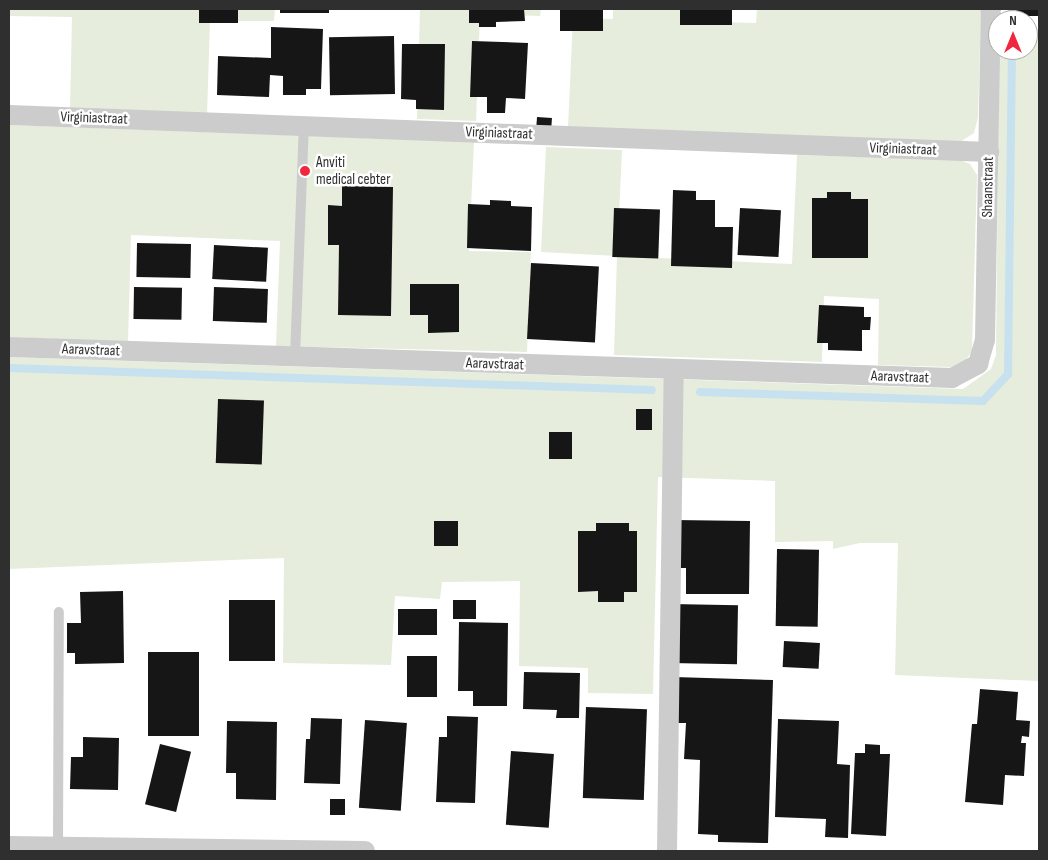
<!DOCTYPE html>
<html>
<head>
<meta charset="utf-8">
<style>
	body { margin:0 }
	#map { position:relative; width:1048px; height:860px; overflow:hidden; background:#fff; font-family:"Sofia Sans Condensed",sans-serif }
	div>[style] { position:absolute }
	.green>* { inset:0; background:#e6eddc }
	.stream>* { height:8px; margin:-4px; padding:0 4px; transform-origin:4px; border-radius:4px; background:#c7e1ee }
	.building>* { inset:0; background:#161616; transform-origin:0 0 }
	.service>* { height:10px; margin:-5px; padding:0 5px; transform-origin:5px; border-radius:5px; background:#ccc }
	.minor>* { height:20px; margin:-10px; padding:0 10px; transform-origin:10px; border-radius:10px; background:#ccc }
	.dots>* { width:14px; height:14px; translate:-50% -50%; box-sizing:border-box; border:2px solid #fff; border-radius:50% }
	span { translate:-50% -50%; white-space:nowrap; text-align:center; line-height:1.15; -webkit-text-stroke:5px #fff; paint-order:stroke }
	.street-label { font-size:15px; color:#2f2f2f }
	.poi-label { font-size:15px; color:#2f2f2f }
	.left { translate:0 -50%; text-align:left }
	.frame { position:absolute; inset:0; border:10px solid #2f2f2f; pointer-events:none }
	.north { position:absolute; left:988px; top:10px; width:50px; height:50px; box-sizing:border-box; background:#fff; border:1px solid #acacac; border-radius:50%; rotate:0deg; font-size:14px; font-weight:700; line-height:20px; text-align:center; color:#2f2f2f }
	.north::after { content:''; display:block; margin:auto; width:18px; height:22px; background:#f1273f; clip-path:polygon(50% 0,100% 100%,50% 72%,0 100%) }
</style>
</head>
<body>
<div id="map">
	<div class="green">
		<div style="clip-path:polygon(9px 9px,275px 9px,274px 21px,210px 21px,207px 115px,70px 108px,72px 17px,9px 16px)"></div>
		<div style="clip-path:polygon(410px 9px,541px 9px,540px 16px,480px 14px,476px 121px,417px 119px,420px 9px)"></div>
		<div style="clip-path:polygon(613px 9px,685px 9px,685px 21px,756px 23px,757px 9px,981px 9px,978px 117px,974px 133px,960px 142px,568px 127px,573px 18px,613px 19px)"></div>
		<div style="clip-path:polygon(1028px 29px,1039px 29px,1039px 681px,895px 675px,898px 543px,860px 543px,833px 549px,833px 541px,775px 542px,775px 481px,658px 477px,653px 694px,588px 693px,588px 668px,519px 666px,520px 581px,442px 582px,440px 599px,395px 596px,391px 665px,283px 663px,284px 558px,9px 569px,9px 357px,963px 389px,991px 369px,996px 355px,999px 50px,1028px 50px)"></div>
		<div style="clip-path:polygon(9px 125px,474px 142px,469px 251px,531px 252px,527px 352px,276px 346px,280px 241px,131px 235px,128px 342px,9px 337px)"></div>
		<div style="clip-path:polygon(546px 147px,622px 150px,617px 256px,792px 264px,797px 155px,960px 160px,970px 164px,977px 175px,972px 352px,963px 363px,951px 367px,878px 365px,879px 299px,824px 296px,822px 362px,614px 355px,617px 256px,541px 252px)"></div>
	</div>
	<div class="stream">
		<div style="left:1012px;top:20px;width:11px;rotate:-90deg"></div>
		<div style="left:9px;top:368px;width:643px;rotate:1.96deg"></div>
		<div style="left:700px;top:392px;width:283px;rotate:1.8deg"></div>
		<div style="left:983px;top:401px;width:37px;rotate:-47deg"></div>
		<div style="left:1008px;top:374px;width:324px;rotate:-89.3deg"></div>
	</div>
	<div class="building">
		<div style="left:199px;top:9px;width:39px;height:14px"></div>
		<div style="left:280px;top:9px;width:49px;height:4px"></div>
		<div style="clip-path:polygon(469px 9px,524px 9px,525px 21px,496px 22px,496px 27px,479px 27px,479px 23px,469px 23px)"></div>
		<div style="left:560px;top:9px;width:43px;height:22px"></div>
		<div style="left:680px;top:9px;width:52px;height:16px"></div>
		<div style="left:1016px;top:9px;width:23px;height:7px"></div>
		<div style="clip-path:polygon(271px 27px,323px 29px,321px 89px,306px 89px,306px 95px,283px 95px,283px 76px,270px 75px,269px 97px,217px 95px,218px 56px,271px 58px)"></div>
		<div style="left:394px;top:36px;width:58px;height:65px;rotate:89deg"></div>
		<div style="clip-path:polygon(472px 41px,528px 43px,525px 99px,506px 98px,505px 113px,487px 113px,487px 97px,470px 97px)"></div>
		<div style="clip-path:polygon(402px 44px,445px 44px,444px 110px,416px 109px,416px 100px,401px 99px)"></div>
		<div style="left:537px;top:117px;width:15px;height:15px;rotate:4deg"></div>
		<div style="clip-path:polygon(342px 186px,393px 187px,391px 316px,338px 315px,339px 245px,328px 245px,328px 205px,342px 206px)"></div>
		<div style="clip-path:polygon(673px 190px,696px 191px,696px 200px,715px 200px,715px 227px,733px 227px,732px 268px,671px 266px)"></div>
		<div style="clip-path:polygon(827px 192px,851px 192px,851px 199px,868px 199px,868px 258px,812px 258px,812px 198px,827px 198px)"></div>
		<div style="clip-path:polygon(490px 200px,511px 201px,511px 206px,532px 207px,531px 251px,467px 248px,468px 204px,490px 205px)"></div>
		<div style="left:614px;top:208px;width:46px;height:49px;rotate:2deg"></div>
		<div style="left:740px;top:208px;width:41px;height:47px;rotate:3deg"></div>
		<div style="left:137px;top:243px;width:54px;height:34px;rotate:1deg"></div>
		<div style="left:214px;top:245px;width:54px;height:34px;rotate:3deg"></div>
		<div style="left:531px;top:263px;width:68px;height:76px;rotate:3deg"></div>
		<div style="clip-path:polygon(410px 284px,459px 284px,459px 332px,428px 333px,428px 315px,410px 315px)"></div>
		<div style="left:134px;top:287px;width:48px;height:32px;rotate:1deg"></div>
		<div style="left:214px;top:287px;width:54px;height:34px;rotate:2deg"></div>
		<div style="clip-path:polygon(819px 305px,864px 307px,864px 317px,871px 317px,870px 330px,862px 330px,862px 351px,828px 350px,828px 343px,817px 343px)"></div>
		<div style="left:218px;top:399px;width:46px;height:64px;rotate:2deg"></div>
		<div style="left:636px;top:409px;width:16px;height:21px"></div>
		<div style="left:549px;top:432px;width:23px;height:27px"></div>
		<div style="clip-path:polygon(674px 520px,750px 521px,749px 594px,686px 594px,686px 568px,674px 568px)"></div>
		<div style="left:458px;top:521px;width:25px;height:24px;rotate:90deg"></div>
		<div style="clip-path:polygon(596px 523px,629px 523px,629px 531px,637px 531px,637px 592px,624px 592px,624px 602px,598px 602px,598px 591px,578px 592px,578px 531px,596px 531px)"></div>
		<div style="left:777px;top:549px;width:42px;height:77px;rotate:1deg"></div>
		<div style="clip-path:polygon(123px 591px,124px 663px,75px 664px,75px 653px,67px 653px,67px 623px,81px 623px,80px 592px)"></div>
		<div style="left:229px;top:600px;width:46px;height:61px"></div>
		<div style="left:453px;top:600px;width:23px;height:19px"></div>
		<div style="left:671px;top:604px;width:67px;height:59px;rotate:1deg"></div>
		<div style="left:398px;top:609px;width:39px;height:26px"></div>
		<div style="clip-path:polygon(459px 622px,508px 623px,507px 706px,473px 706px,473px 691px,458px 691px)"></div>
		<div style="left:784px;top:641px;width:36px;height:26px;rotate:3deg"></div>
		<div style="left:148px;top:652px;width:51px;height:84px"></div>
		<div style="left:407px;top:656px;width:30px;height:41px"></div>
		<div style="clip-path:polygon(524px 672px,580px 673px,579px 718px,556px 718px,557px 710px,523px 709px)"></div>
		<div style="clip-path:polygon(674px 677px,773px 680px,768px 843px,718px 842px,718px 835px,698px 834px,700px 760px,684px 759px,686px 723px,672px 723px)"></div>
		<div style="clip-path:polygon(980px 689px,1018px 692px,1016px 720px,1030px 721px,1029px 737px,1022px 736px,1021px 743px,1026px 743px,1024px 776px,1005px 775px,1003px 805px,965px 802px,972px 724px,977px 724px)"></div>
		<div style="left:586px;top:707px;width:61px;height:91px;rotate:2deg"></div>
		<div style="clip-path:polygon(447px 716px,478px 717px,475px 803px,436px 802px,439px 737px,447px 737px)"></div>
		<div style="clip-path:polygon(311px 718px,342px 719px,340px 784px,304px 783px,306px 739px,310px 739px)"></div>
		<div style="clip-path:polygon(778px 719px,839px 721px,837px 764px,850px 765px,848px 838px,825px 837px,826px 819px,775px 817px)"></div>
		<div style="left:365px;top:720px;width:42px;height:88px;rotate:4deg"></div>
		<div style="clip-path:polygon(227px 721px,277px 722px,276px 800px,236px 799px,236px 773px,226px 773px)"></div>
		<div style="clip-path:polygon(83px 737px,119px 738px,118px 790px,70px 789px,71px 757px,83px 757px)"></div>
		<div style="left:160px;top:744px;width:32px;height:62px;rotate:14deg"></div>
		<div style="clip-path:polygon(865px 744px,880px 745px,880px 754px,890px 754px,886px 836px,851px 834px,855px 753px,865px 753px)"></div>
		<div style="left:511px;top:751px;width:43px;height:74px;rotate:4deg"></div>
		<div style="left:330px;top:799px;width:15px;height:16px"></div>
	</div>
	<div class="service">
		<div style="left:295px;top:357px;width:231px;rotate:-87.8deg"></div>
		<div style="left:58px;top:847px;width:235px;rotate:-89.8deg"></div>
	</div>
	<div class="minor">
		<div style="left:9px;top:115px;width:981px;rotate:2.16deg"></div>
		<div style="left:9px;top:347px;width:944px;rotate:1.88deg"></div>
		<div style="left:952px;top:378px;width:30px;rotate:-28deg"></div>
		<div style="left:978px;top:364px;width:25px;rotate:-74deg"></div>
		<div style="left:985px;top:340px;width:331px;rotate:-89deg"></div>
		<div style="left:9px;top:846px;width:356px;rotate:0.8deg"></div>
		<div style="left:667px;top:851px;width:481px;rotate:-89.2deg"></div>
	</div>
	<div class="dots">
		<div style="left:305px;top:171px;background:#f1273f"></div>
	</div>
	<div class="street-label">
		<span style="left:94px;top:118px;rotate:2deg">Virginiastraat</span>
		<span style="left:499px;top:133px;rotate:2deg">Virginiastraat</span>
		<span style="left:903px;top:149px;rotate:2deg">Virginiastraat</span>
		<span style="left:988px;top:187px;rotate:-89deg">Shaanstraat</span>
		<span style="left:91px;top:350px;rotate:2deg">Aaravstraat</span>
		<span style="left:495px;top:364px;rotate:2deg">Aaravstraat</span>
		<span style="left:900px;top:377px;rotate:2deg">Aaravstraat</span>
	</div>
	<div class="poi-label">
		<span class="left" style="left:316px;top:171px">Anviti<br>medical cebter</span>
	</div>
	<div class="frame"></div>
	<div class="north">N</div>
</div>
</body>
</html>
